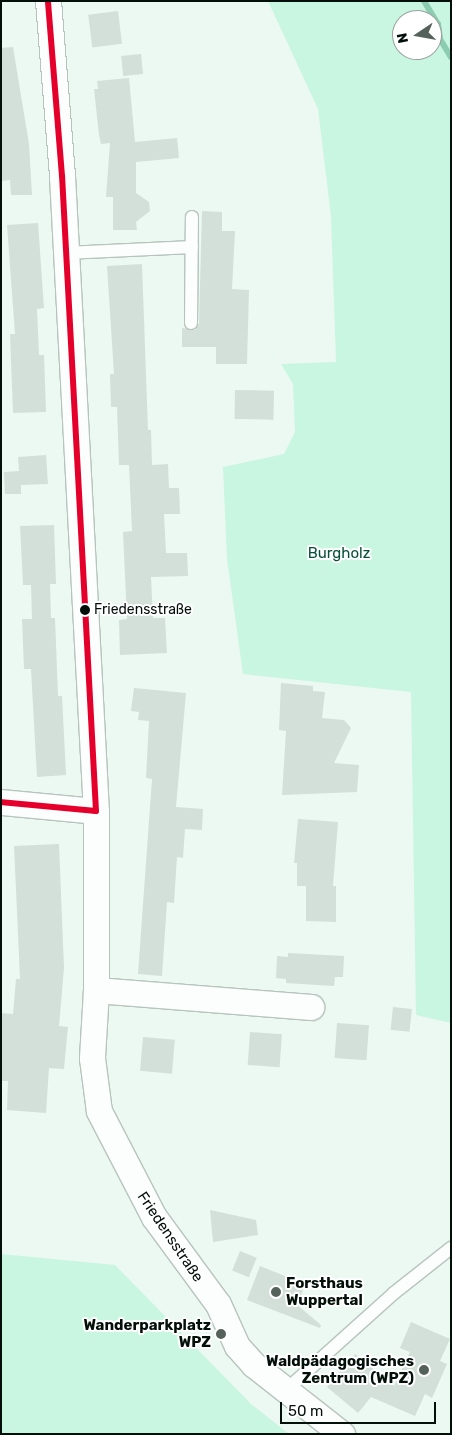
<!DOCTYPE html>
<html>
<head>
<meta charset="utf-8">
<style>
	body { margin:0 }
	#map { position:relative; width:452px; height:1435px; overflow:hidden; background:#ecf8f2; font-family:Rubik,sans-serif }
	div>[style] { position:absolute }
	.green>* { inset:0; background:#c8f6e0 }
	.stream>* { height:6px; margin:-3px; padding:0 3px; transform-origin:3px; border-radius:3px; background:#8cccb0 }
	.building>* { inset:0; background:#d3dfd9; transform-origin:0 0 }
	.roads { filter:drop-shadow(1px 0 #b7c4be) drop-shadow(-1px 0 #b7c4be) drop-shadow(0 1px #b7c4be) drop-shadow(0 -1px #b7c4be) }
	.lane>* { height:12px; margin:-6px; padding:0 6px; transform-origin:6px; border-radius:6px; background:#fcfefd }
	.street>* { height:25px; margin:-12.5px; padding:0 12.5px; transform-origin:12.5px; border-radius:12.5px; background:#fcfefd }
	.bus-1>* { height:6px; margin:-3px; padding:0 3px; transform-origin:3px; border-radius:3px; background:#e4002b }
	.dots>* { width:14px; height:14px; translate:-50% -50%; box-sizing:border-box; border:2px solid #fff; border-radius:50% }
	span { translate:-50% -50%; white-space:nowrap; text-align:center; line-height:1.15; -webkit-text-stroke:4px #fff; paint-order:stroke }
	.bus-label { font-size:14px; color:#030f09 }
	.left { translate:0 -50%; text-align:left }
	.park-label { font-size:15px; color:#075038 }
	.street-label { font-size:15px; color:#030f09 }
	.poi-label { font-size:15px; color:#030f09; font-weight:700 }
	.right { translate:-100% -50%; text-align:right }
	.frame { position:absolute; inset:0; border:2px solid #030f09; pointer-events:none }
	.north { position:absolute; left:392px; top:10px; width:50px; height:50px; box-sizing:border-box; background:#fff; border:1px solid #9a9f9d; border-radius:50%; rotate:258deg; font-size:14px; font-weight:700; line-height:20px; text-align:center; color:#030f09 }
	.north::after { content:''; display:block; margin:auto; width:18px; height:22px; background:#55615b; clip-path:polygon(50% 0,100% 100%,50% 72%,0 100%) }
	.scale { position:absolute; left:280px; top:1402px; width:156px; height:22px; box-sizing:border-box; border:2px solid #030f09; border-top:0; padding-left:6px; font-size:15px; line-height:18px; white-space:nowrap; color:#030f09; -webkit-text-stroke:4px #fff; paint-order:stroke }
</style>
</head>
<body>
<div id="map">
	<div class="green">
		<div style="clip-path:polygon(evenodd,268px 1px,451px 1px,451px 1023px,416px 1015px,411px 692px,243px 674px,227px 559px,223px 467px,284px 454px,295px 432px,293px 384px,281px 364px,336px 362px,331px 216px,318px 109px,268px 1px,402px 20px,432px 20px,432px 50px,402px 50px,402px 20px)"></div>
		<div style="clip-path:polygon(1px 1254px,115px 1265px,251px 1404px,289px 1434px,1px 1434px)"></div>
	</div>
	<div class="stream">
		<div style="left:424px;top:1px;width:27px;rotate:59deg"></div>
		<div style="left:438px;top:24px;width:15px;rotate:82deg"></div>
		<div style="left:440px;top:39px;width:21px;rotate:59deg"></div>
	</div>
	<div class="building">
		<div style="left:118px;top:11px;width:33px;height:30px;rotate:83deg"></div>
		<div style="clip-path:polygon(13px 47px,29px 144px,32px 195px,11px 195px,10px 180px,1px 181px,1px 48px)"></div>
		<div style="left:141px;top:54px;width:20px;height:20px;rotate:84deg"></div>
		<div style="clip-path:polygon(129px 78px,135px 142px,177px 138px,179px 158px,136px 162px,136px 193px,149px 202px,150px 211px,136px 222px,137px 230px,113px 230px,113px 197px,106px 197px,110px 143px,101px 144px,99px 135px,94px 89px,98px 89px,97px 81px)"></div>
		<div style="clip-path:polygon(202px 211px,222px 212px,222px 231px,235px 231px,232px 289px,249px 290px,247px 364px,216px 364px,216px 347px,182px 347px,182px 328px,195px 330px,199px 323px)"></div>
		<div style="clip-path:polygon(38px 223px,44px 308px,37px 309px,39px 355px,44px 355px,46px 412px,13px 413px,10px 334px,15px 334px,7px 225px)"></div>
		<div style="clip-path:polygon(142px 264px,148px 430px,151px 430px,152px 465px,168px 464px,169px 488px,179px 488px,180px 514px,164px 514px,166px 553px,187px 553px,188px 576px,151px 577px,153px 618px,165px 618px,167px 653px,120px 655px,119px 620px,127px 619px,123px 532px,132px 531px,129px 465px,119px 465px,117px 407px,111px 407px,110px 374px,114px 374px,107px 266px)"></div>
		<div style="left:235px;top:390px;width:39px;height:29px;rotate:1deg"></div>
		<div style="clip-path:polygon(46px 455px,48px 484px,21px 485px,21px 494px,5px 494px,4px 472px,19px 471px,18px 457px)"></div>
		<div style="clip-path:polygon(54px 525px,56px 584px,50px 584px,51px 618px,55px 618px,58px 696px,62px 696px,66px 775px,37px 777px,31px 669px,24px 669px,22px 619px,32px 619px,31px 585px,23px 585px,20px 526px)"></div>
		<div style="clip-path:polygon(281px 683px,313px 686px,313px 691px,325px 692px,322px 718px,344px 720px,351px 728px,334px 763px,359px 765px,357px 792px,282px 795px,286px 731px,279px 730px)"></div>
		<div style="clip-path:polygon(134px 688px,186px 693px,176px 807px,203px 809px,202px 830px,185px 829px,183px 858px,177px 857px,174px 903px,167px 902px,162px 976px,138px 974px,152px 779px,146px 778px,149px 721px,138px 720px,139px 712px,131px 711px)"></div>
		<div style="clip-path:polygon(298px 819px,338px 822px,333px 886px,336px 886px,336px 922px,306px 921px,306px 886px,297px 886px,297px 863px,294px 863px)"></div>
		<div style="clip-path:polygon(59px 844px,64px 968px,59px 1026px,68px 1027px,64px 1069px,49px 1068px,46px 1113px,7px 1110px,8px 1081px,1px 1081px,1px 1013px,13px 1014px,16px 979px,20px 979px,14px 846px)"></div>
		<div style="clip-path:polygon(288px 953px,344px 956px,343px 977px,335px 977px,334px 986px,286px 983px,286px 979px,276px 978px,277px 956px,288px 957px)"></div>
		<div style="left:393px;top:1007px;width:19px;height:23px;rotate:6deg"></div>
		<div style="left:337px;top:1023px;width:32px;height:35px;rotate:4deg"></div>
		<div style="left:250px;top:1032px;width:32px;height:33px;rotate:4deg"></div>
		<div style="left:143px;top:1037px;width:32px;height:34px;rotate:5deg"></div>
		<div style="clip-path:polygon(210px 1210px,256px 1220px,258px 1235px,213px 1242px)"></div>
		<div style="left:240px;top:1251px;width:18px;height:21px;rotate:22deg"></div>
		<div style="clip-path:polygon(260px 1266px,305px 1284px,298px 1304px,295px 1303px,321px 1325px,320px 1328px,247px 1300px)"></div>
		<div style="clip-path:polygon(411px 1322px,450px 1339px,440px 1361px,447px 1364px,432px 1398px,425px 1394px,415px 1416px,371px 1397px,358px 1413px,327px 1387px,355px 1354px,394px 1386px,410px 1352px,400px 1348px)"></div>
	</div>
	<div class="roads">
		<div class="lane">
			<div style="left:66px;top:253px;width:126px;rotate:-2.7deg"></div>
			<div style="left:191px;top:323px;width:106px;rotate:-89.5deg"></div>
			<div style="left:286px;top:1390px;width:145px;rotate:-41.9deg"></div>
			<div style="left:394px;top:1293px;width:73px;rotate:-38.3deg"></div>
		</div>
		<div class="street">
			<div style="left:48px;top:1px;width:176px;rotate:85.4deg"></div>
			<div style="left:62px;top:176px;width:636px;rotate:86.94deg"></div>
			<div style="left:96px;top:811px;width:179px;rotate:90deg"></div>
			<div style="left:96px;top:990px;width:68px;rotate:93.4deg"></div>
			<div style="left:92px;top:1058px;width:53px;rotate:82.5deg"></div>
			<div style="left:99px;top:1111px;width:119px;rotate:62.6deg"></div>
			<div style="left:154px;top:1217px;width:108px;rotate:53.7deg"></div>
			<div style="left:218px;top:1304px;width:46px;rotate:65.7deg"></div>
			<div style="left:237px;top:1346px;width:25px;rotate:48deg"></div>
			<div style="left:254px;top:1365px;width:112px;rotate:38.1deg"></div>
			<div style="left:1px;top:802px;width:95px;rotate:5.4deg"></div>
			<div style="left:96px;top:990px;width:216px;rotate:4.5deg"></div>
		</div>
	</div>
	<div class="bus-1">
		<div style="left:1px;top:802px;width:95px;rotate:5.4deg"></div>
		<div style="left:96px;top:811px;width:636px;rotate:-93.06deg"></div>
		<div style="left:62px;top:176px;width:176px;rotate:-94.6deg"></div>
	</div>
	<div class="dots">
		<div style="left:85px;top:610px;background:#030f09"></div>
		<div style="left:276px;top:1292px;background:#55615b"></div>
		<div style="left:221px;top:1334px;background:#55615b"></div>
		<div style="left:424px;top:1370px;background:#55615b"></div>
	</div>
	<div class="bus-label">
		<span class="left" style="left:94px;top:610px">Friedensstraße</span>
	</div>
	<div class="park-label">
		<span style="left:339px;top:554px">Burgholz</span>
	</div>
	<div class="street-label">
		<span style="left:170px;top:1237px;rotate:56deg">Friedensstraße</span>
	</div>
	<div class="poi-label">
		<span class="left" style="left:286px;top:1292px">Forsthaus<br>Wuppertal</span>
		<span class="right" style="left:211px;top:1334px">Wanderparkplatz<br>WPZ</span>
		<span class="right" style="left:414px;top:1370px">Waldpädagogisches<br>Zentrum (WPZ)</span>
	</div>
	<div class="frame"></div>
	<div class="north">N</div>
	<div class="scale">50 m</div>
</div>
</body>
</html>
